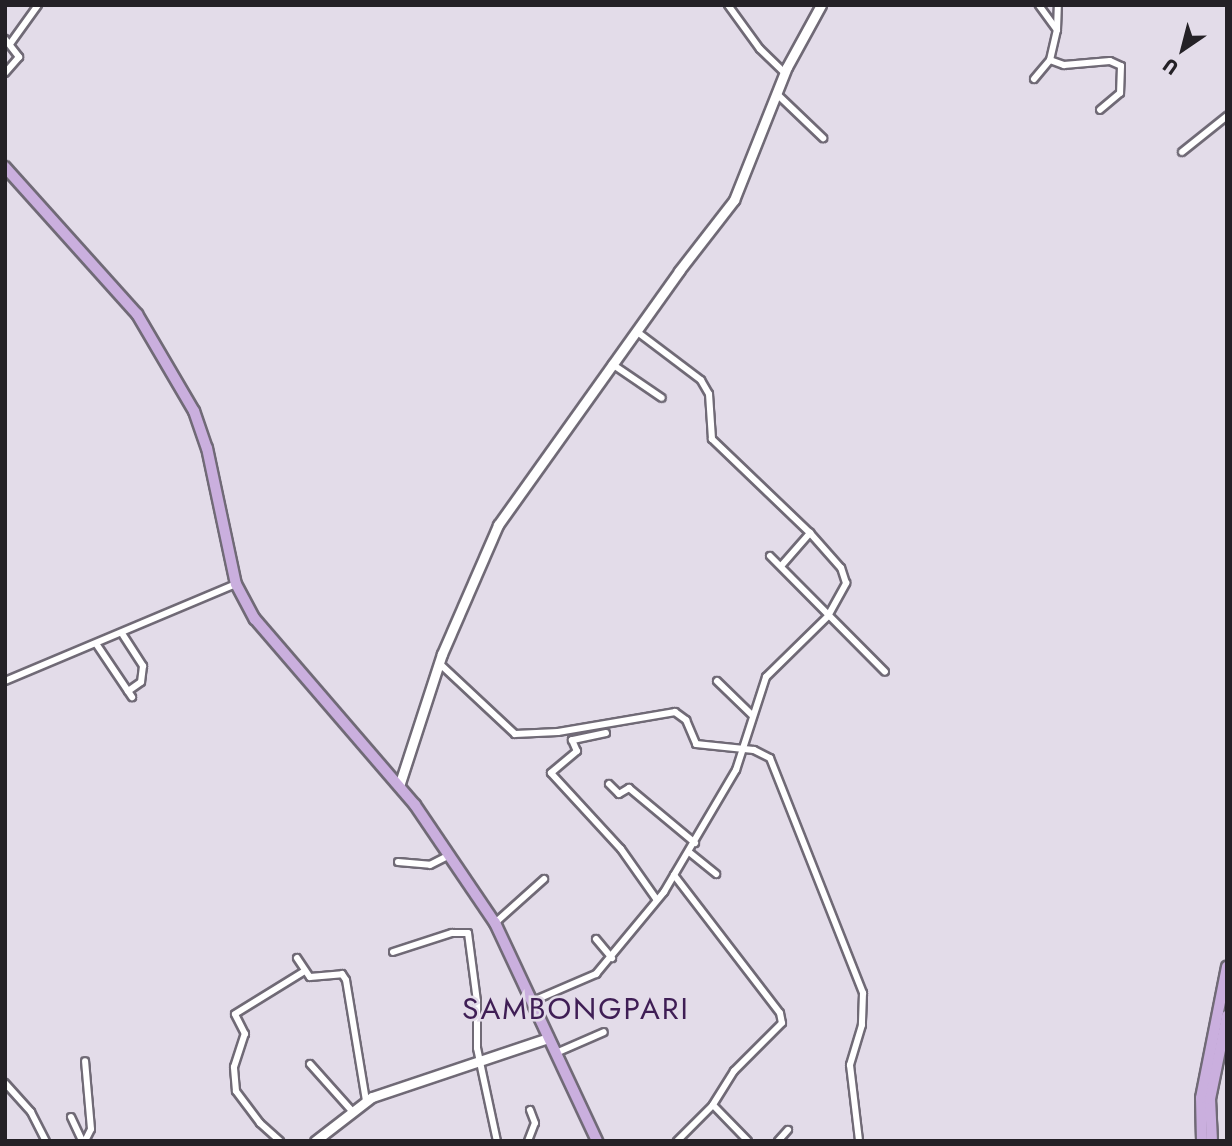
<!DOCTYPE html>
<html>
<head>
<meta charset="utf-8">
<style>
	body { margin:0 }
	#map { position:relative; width:1232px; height:1146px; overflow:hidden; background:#e3dce9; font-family:Jost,sans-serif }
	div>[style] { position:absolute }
	.roads { filter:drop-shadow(2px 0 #706a76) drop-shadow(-2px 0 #706a76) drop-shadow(0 2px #706a76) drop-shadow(0 -2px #706a76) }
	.street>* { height:6px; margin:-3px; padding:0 3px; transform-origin:3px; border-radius:3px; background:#fff }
	.secondary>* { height:9px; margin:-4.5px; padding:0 4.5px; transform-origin:4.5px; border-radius:4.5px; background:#fff }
	.primary>* { height:10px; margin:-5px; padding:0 5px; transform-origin:5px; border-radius:5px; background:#caafde }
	span { translate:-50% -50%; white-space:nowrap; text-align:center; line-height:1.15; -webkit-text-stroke:5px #e3dce9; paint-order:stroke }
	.quarter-label { font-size:30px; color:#3f1e55; letter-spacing:2px }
	.frame { position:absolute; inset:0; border:7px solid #242126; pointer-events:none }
	.north { position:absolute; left:1148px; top:14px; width:70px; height:70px; -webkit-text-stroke:5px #e3dce9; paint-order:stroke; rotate:215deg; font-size:19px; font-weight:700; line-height:28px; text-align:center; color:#242126 }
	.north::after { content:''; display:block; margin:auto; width:24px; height:32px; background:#242126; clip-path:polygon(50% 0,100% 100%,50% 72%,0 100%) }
</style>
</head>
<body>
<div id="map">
	<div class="roads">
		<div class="street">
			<div style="left:728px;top:5px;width:54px;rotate:54deg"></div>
			<div style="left:760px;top:49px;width:35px;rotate:44deg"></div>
			<div style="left:1057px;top:30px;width:25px;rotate:-88deg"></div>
			<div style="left:5px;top:39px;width:23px;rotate:52deg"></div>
			<div style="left:19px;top:57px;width:21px;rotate:131deg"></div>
			<div style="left:10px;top:44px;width:48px;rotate:-54.3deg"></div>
			<div style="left:1050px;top:60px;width:15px;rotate:20deg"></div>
			<div style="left:1064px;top:65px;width:46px;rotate:-5deg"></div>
			<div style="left:1110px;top:61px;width:12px;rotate:24deg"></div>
			<div style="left:1121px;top:66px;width:27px;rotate:92deg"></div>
			<div style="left:1120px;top:93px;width:26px;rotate:140deg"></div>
			<div style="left:1034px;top:79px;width:25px;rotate:-50deg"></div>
			<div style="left:1050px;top:60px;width:31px;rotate:-77deg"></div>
			<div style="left:1057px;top:30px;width:31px;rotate:-126deg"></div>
			<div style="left:777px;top:94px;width:64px;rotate:43.7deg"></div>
			<div style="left:1182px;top:152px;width:58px;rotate:-38.7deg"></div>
			<div style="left:612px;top:364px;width:60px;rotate:34.2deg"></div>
			<div style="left:770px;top:556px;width:163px;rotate:45.2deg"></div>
			<div style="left:782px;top:565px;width:43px;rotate:-48.8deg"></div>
			<div style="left:123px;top:635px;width:37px;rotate:57deg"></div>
			<div style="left:143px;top:666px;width:16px;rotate:97deg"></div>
			<div style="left:141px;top:682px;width:16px;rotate:145deg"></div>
			<div style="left:97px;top:645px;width:63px;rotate:56.1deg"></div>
			<div style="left:439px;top:663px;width:104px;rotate:43.1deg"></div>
			<div style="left:515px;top:734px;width:43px;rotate:-2.7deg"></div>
			<div style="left:558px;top:732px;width:119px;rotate:-9.7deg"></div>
			<div style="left:675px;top:712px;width:14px;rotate:36deg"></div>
			<div style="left:686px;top:720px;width:26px;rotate:67deg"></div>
			<div style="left:696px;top:744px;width:58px;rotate:5.9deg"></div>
			<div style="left:754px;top:750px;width:18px;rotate:27deg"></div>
			<div style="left:770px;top:758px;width:253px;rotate:68.4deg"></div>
			<div style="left:863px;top:993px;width:32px;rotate:92deg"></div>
			<div style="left:862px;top:1025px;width:42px;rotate:106.7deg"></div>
			<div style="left:850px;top:1065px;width:77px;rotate:83.2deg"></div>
			<div style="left:5px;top:681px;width:251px;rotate:-22.8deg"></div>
			<div style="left:717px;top:681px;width:49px;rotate:44.2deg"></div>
			<div style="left:606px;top:733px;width:35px;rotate:168deg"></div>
			<div style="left:572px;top:740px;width:12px;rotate:66deg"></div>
			<div style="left:577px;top:751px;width:34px;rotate:140deg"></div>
			<div style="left:551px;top:773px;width:103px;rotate:47.4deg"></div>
			<div style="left:621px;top:849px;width:62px;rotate:54.8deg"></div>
			<div style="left:609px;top:784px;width:14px;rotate:45deg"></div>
			<div style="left:619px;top:794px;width:12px;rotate:-31deg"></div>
			<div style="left:629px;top:788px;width:86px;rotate:39.8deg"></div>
			<div style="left:689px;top:852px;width:35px;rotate:39deg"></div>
			<div style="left:398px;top:862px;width:32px;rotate:5deg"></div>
			<div style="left:430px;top:865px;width:22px;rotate:-27deg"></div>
			<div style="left:674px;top:875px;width:174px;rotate:52.5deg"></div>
			<div style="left:780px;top:1013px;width:10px;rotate:79deg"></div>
			<div style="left:782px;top:1023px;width:68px;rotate:135deg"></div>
			<div style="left:734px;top:1071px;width:40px;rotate:122deg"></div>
			<div style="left:713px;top:1105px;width:51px;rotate:135deg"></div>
			<div style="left:495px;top:923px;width:66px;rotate:-41.9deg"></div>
			<div style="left:596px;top:939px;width:25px;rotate:50deg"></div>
			<div style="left:393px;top:952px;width:62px;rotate:-17.9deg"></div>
			<div style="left:452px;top:933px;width:16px"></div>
			<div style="left:468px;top:933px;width:69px;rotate:82.5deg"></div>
			<div style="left:477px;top:1001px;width:47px;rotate:90deg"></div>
			<div style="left:477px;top:1048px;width:95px;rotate:77.9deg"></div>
			<div style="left:297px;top:958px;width:23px;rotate:56deg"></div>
			<div style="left:310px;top:977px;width:32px;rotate:-5deg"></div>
			<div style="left:342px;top:974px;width:7px;rotate:56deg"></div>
			<div style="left:346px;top:980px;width:123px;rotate:80.6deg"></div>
			<div style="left:533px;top:1001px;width:69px;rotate:-23.2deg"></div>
			<div style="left:596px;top:974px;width:107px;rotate:-50.3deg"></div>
			<div style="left:664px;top:892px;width:142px;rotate:-59.5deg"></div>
			<div style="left:736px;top:770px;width:98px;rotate:-72.1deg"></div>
			<div style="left:766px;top:677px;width:87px;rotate:-44.5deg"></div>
			<div style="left:828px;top:616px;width:38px;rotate:-61deg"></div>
			<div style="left:846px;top:583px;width:16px;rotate:-108deg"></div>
			<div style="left:841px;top:568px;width:47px;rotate:-131.5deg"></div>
			<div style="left:810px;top:533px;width:136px;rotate:-136.2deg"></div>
			<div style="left:712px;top:439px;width:45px;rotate:-93.8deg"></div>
			<div style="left:709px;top:394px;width:16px;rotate:-120deg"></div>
			<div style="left:701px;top:380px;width:81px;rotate:-143deg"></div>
			<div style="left:556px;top:1053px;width:52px;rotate:-23.6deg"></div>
			<div style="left:310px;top:1064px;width:63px;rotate:48.2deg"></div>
			<div style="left:5px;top:1083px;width:39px;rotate:48deg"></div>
			<div style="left:31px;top:1112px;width:33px;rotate:63deg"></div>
			<div style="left:713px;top:1105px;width:50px;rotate:45.8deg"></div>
			<div style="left:71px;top:1117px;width:26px;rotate:65deg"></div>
			<div style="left:85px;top:1141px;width:13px;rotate:-63deg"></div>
			<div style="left:91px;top:1129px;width:68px;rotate:-95deg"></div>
			<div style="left:280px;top:1141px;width:27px;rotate:-138deg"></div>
			<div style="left:260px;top:1123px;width:40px;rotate:-127deg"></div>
			<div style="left:236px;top:1091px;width:24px;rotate:-95deg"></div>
			<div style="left:234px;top:1067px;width:35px;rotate:-72deg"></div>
			<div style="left:245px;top:1034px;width:22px;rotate:-117deg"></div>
			<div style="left:235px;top:1014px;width:80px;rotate:-31.7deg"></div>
			<div style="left:528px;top:1141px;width:19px;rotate:-69deg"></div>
			<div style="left:535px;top:1123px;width:14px;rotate:-111deg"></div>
			<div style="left:778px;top:1141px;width:15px;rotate:-48deg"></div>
		</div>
		<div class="secondary">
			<div style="left:399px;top:786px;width:139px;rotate:-72deg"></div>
			<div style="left:442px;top:654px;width:141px;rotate:-66.5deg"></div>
			<div style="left:498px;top:525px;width:312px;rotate:-54.5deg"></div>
			<div style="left:679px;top:271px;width:90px;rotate:-52.2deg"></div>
			<div style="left:734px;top:200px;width:143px;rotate:-68.3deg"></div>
			<div style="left:787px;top:67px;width:71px;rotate:-61.3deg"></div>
			<div style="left:315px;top:1141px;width:72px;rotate:-37.7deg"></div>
			<div style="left:372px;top:1097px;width:186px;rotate:-18.5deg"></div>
		</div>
		<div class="primary">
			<div style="left:5px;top:167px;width:198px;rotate:48.1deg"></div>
			<div style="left:137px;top:314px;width:113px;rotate:59.6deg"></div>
			<div style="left:194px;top:411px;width:39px;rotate:71deg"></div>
			<div style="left:207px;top:448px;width:139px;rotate:78deg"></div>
			<div style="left:236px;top:584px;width:40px;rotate:62deg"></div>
			<div style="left:255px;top:619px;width:245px;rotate:49.3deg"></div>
			<div style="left:415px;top:805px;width:143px;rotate:55.9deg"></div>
			<div style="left:495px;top:923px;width:241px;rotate:64.9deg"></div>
			<div style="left:1202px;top:1141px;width:43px;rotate:-91.3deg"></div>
			<div style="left:1201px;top:1098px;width:134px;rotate:-78.8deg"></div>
			<div style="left:1212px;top:1141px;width:42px;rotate:-92.7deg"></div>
			<div style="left:1210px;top:1099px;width:85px;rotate:-78.4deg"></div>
		</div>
	</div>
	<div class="quarter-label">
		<span style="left:576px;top:1009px">SAMBONGPARI</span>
	</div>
	<div class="frame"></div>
	<div class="north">U</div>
</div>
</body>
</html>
